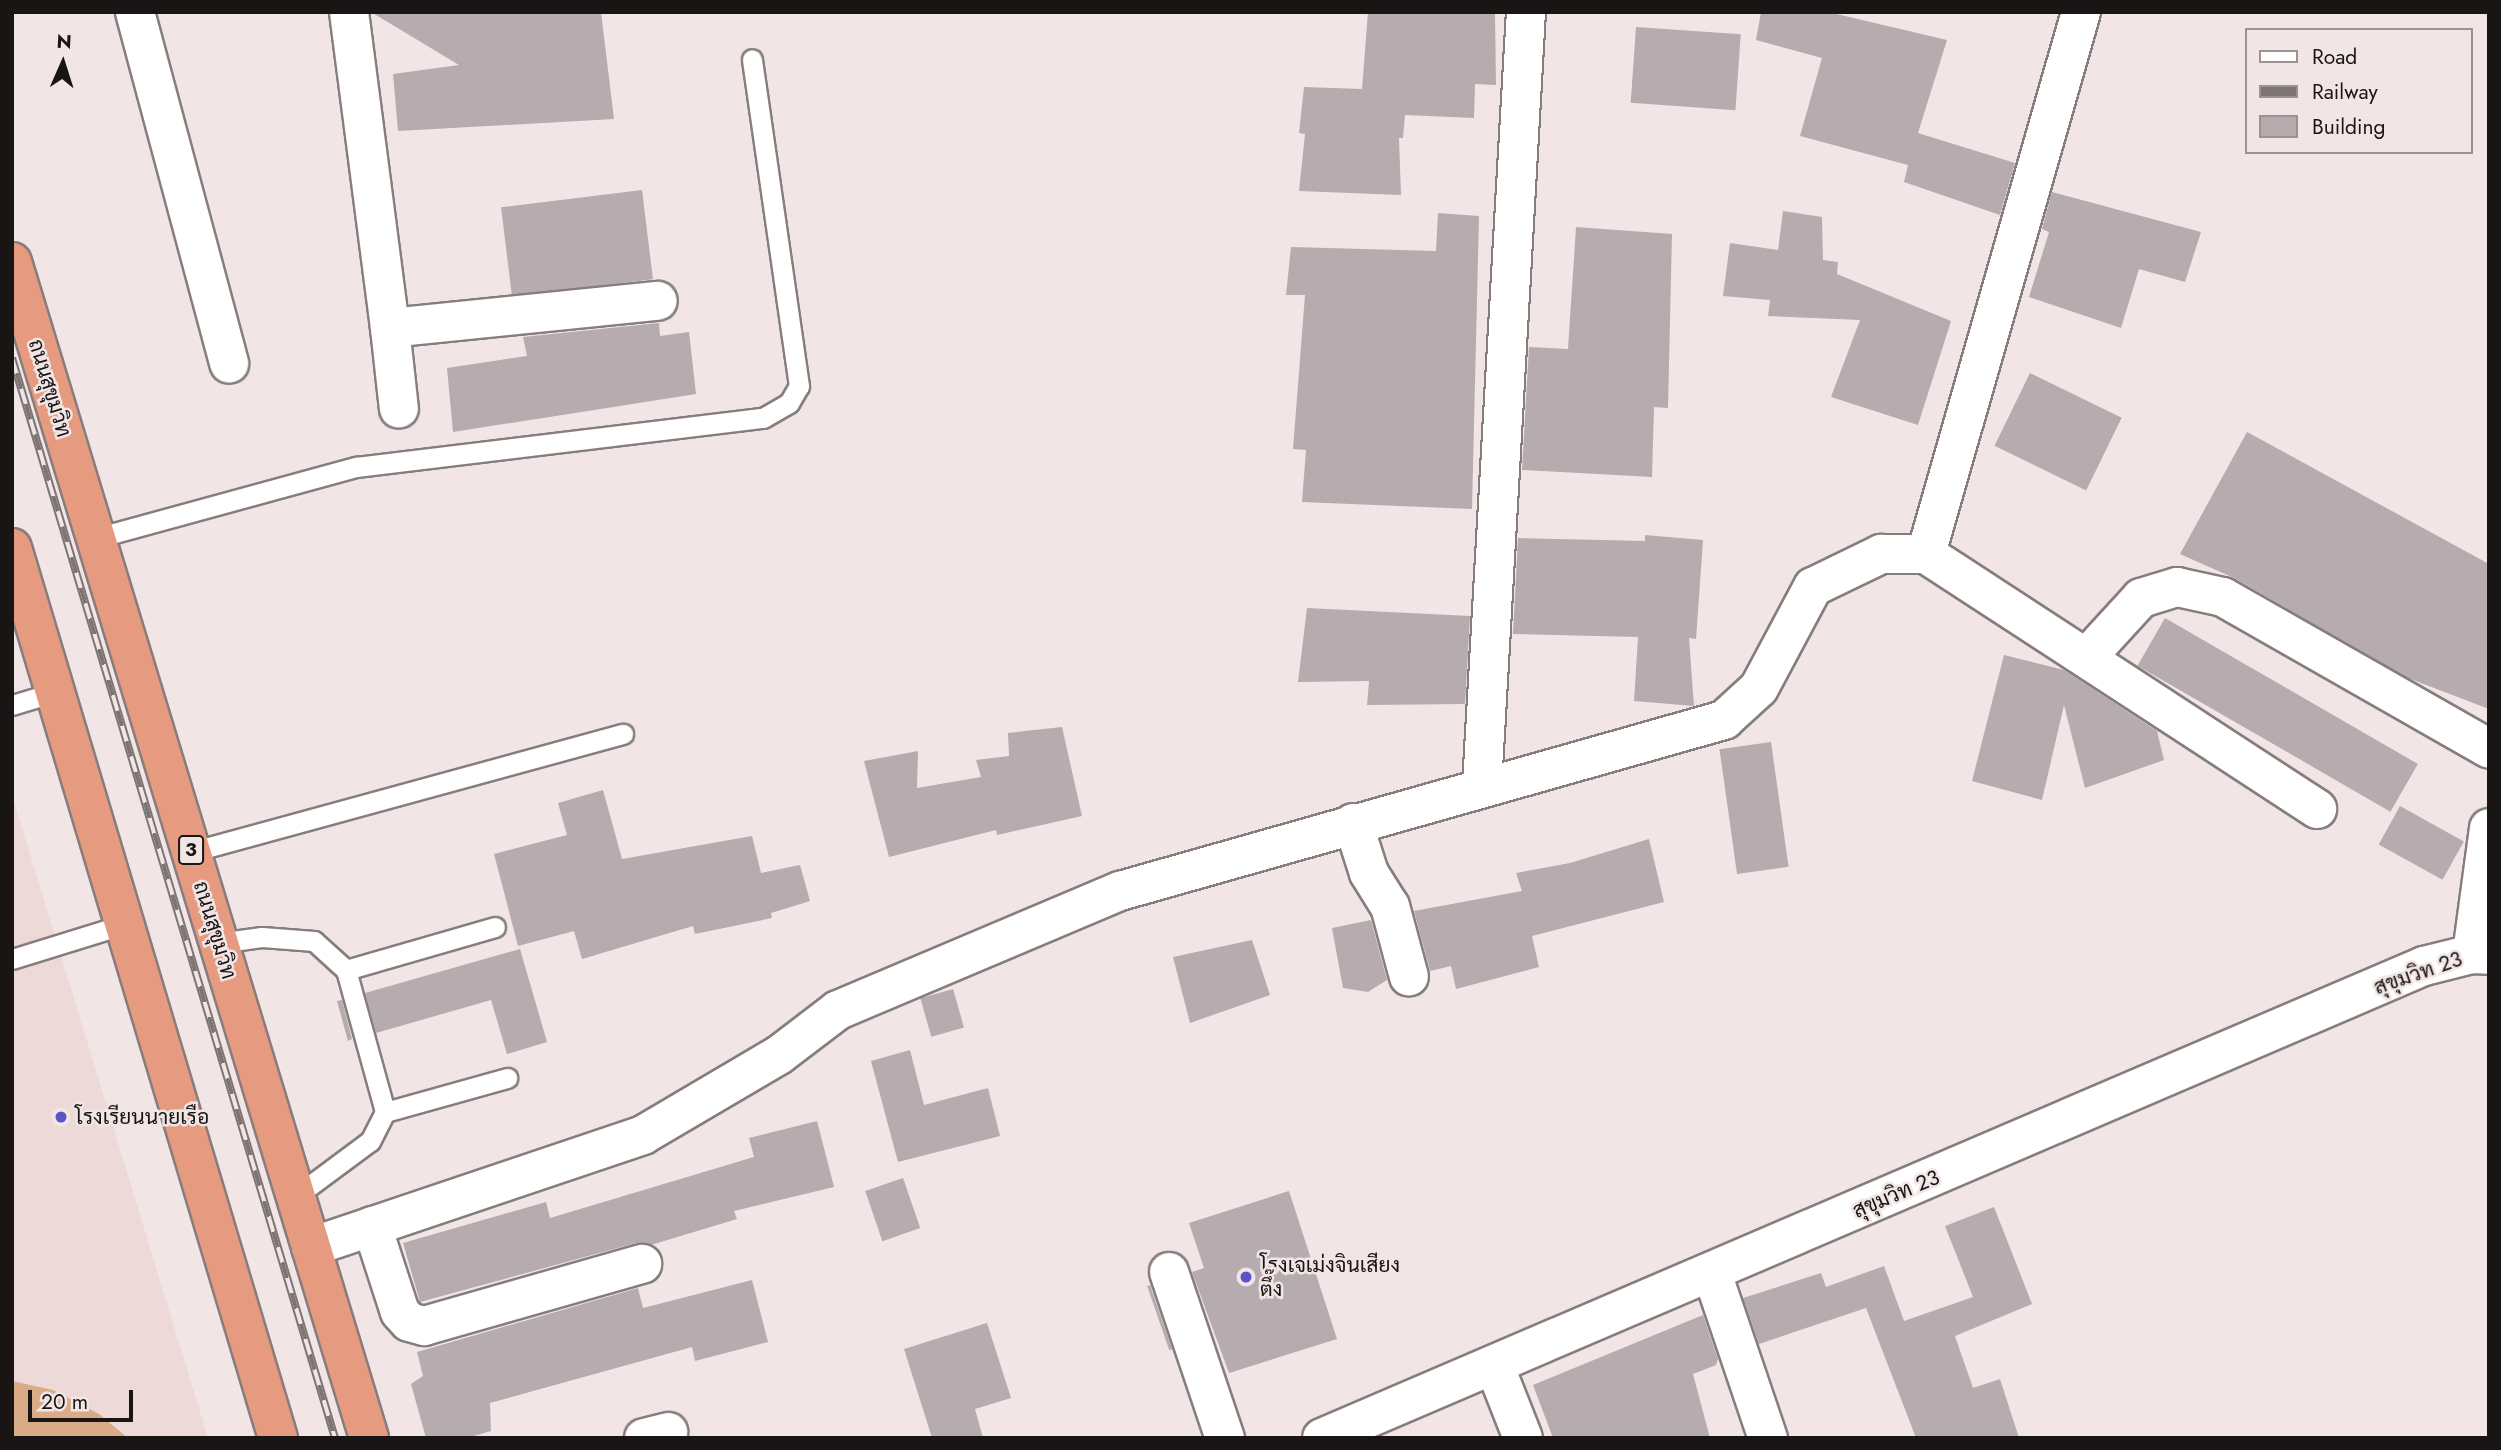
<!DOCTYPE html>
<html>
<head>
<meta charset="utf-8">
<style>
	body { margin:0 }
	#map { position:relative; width:2501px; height:1450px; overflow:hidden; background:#f1e6e5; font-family:Jost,Sarabun,sans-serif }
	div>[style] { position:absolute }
	.built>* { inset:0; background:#edd9d8 }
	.green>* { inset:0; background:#d9ab87 }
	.building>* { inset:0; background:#b6abae; transform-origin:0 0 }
	.roads { filter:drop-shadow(2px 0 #877d7d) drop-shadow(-2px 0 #877d7d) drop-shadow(0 2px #877d7d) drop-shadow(0 -2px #877d7d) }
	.service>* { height:19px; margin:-9.5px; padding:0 9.5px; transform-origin:9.5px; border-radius:9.5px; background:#fff }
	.minor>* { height:38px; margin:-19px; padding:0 19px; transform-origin:19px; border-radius:19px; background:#fff }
	.trunk>* { height:38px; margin:-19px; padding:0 19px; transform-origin:19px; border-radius:19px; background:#e69a80 }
	.rail>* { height:8px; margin-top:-4px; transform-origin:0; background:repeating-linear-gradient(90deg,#f1e6e5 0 16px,#7c7574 0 32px); box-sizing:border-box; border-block:2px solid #7c7574 }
	.dots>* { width:19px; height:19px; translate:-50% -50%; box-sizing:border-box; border:4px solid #f1e6e5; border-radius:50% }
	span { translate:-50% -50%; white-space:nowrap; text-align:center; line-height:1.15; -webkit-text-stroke:5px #f1e6e5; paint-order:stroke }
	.shield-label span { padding:2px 5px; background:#f1e6e5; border:2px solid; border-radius:5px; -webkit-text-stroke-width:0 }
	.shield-label { font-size:19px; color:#191515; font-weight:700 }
	.street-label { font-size:21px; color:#191515 }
	.poi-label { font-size:21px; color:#191515 }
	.left { translate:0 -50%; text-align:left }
	.frame { position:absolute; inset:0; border:14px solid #191515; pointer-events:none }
	.legend { position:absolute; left:2245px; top:28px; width:228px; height:126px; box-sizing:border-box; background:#f1e6e5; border:2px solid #9b9292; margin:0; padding:9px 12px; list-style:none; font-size:21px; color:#191515 }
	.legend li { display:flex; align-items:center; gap:14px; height:35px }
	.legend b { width:35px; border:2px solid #9b9292 }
	.north { position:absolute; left:28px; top:28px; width:70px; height:70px; -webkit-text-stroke:5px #f1e6e5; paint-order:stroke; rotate:3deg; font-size:19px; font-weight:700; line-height:28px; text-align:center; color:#191515 }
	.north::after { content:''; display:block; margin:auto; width:24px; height:32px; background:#191515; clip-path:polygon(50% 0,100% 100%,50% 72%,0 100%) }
	.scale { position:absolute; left:28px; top:1390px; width:105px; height:32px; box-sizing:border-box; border:4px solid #191515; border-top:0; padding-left:9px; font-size:21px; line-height:24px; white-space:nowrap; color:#191515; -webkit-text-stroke:5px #f1e6e5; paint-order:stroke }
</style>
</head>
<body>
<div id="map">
	<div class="built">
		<div style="clip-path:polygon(12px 795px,208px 1438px,12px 1438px)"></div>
	</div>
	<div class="green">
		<div style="clip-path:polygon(12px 1381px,53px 1390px,99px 1414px,128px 1438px,12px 1438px)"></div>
	</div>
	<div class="building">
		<div style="clip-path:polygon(371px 12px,601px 12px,614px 119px,398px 131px,393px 74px,459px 65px)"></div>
		<div style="clip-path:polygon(1368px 12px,1495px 12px,1496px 85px,1475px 84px,1474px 118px,1405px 115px,1403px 138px,1399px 138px,1401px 195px,1299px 191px,1305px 134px,1299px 133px,1304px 87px,1362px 89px)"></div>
		<div style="clip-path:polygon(1761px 12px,1828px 12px,1947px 40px,1918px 133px,2015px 163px,2000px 215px,1904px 182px,1908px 165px,1800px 136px,1822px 58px,1756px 40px)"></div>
		<div style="left:1636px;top:27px;width:105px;height:76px;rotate:4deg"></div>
		<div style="left:642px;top:190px;width:90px;height:142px;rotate:83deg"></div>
		<div style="clip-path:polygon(2052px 192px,2201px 232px,2185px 282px,2139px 269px,2121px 328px,2029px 297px,2049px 232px,2042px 229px)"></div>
		<div style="clip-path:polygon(1783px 211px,1822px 217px,1823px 260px,1838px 262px,1837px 274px,1951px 321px,1918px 425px,1831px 397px,1860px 320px,1768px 316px,1770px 300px,1723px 296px,1730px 243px,1778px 250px)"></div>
		<div style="clip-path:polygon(1438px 213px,1479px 216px,1472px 509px,1302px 502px,1306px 450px,1293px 449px,1305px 295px,1286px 295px,1291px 247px,1436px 251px)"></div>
		<div style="clip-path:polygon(1576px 227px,1672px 234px,1668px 408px,1654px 407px,1652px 477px,1522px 470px,1529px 347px,1568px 349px)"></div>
		<div style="clip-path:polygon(659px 323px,660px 336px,689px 332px,696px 394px,453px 432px,447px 368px,527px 356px,523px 337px)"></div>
		<div style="left:2030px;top:373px;width:102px;height:81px;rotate:26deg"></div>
		<div style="clip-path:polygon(2247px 432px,2489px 564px,2489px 709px,2408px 678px,2234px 578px,2180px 554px)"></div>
		<div style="clip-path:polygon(1645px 535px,1703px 540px,1696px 639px,1689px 638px,1694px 706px,1634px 701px,1638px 637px,1513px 634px,1518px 538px,1645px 541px)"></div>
		<div style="clip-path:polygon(1307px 608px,1470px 616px,1465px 704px,1367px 705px,1369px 681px,1298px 682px)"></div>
		<div style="left:2165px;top:618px;width:292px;height:55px;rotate:30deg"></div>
		<div style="clip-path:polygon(2004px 655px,2064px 670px,2157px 731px,2164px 760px,2085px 788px,2064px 705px,2042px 800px,1972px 781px)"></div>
		<div style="clip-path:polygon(1062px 727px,1082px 816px,997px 835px,996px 830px,889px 857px,864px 761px,918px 751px,917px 788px,981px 777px,976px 760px,1009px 756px,1008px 733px)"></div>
		<div style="left:1771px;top:742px;width:126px;height:52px;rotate:82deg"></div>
		<div style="clip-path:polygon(603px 790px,622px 859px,752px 836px,761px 873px,800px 865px,810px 901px,771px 913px,772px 918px,695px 934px,693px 926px,582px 959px,574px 931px,518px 946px,494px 854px,567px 835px,558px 803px)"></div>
		<div style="left:2400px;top:806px;width:73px;height:44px;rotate:29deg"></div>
		<div style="clip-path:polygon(1649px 839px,1664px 902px,1532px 936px,1539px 967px,1456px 989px,1451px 966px,1430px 971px,1414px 911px,1522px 891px,1516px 873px,1570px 863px)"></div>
		<div style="clip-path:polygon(1371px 920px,1387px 980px,1368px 992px,1343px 988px,1332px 928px)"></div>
		<div style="clip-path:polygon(1252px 940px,1270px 995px,1190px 1023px,1173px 957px)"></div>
		<div style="clip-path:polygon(520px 949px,547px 1042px,507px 1054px,491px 1000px,376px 1033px,365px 993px)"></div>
		<div style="left:953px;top:989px;width:40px;height:34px;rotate:74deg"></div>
		<div style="clip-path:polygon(342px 1000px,352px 1039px,348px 1041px,337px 1001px)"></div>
		<div style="clip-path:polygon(910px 1050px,924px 1105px,988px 1088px,1000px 1136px,898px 1162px,871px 1061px)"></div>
		<div style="clip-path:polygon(817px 1121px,834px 1187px,734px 1211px,737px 1219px,651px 1245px,636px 1243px,420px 1302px,403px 1243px,546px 1202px,550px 1218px,754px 1157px,749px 1138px)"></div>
		<div style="left:903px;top:1178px;width:53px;height:40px;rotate:71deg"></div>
		<div style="clip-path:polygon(1289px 1191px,1337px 1339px,1229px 1373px,1192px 1272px,1204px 1268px,1189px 1223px)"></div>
		<div style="clip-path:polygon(1994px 1207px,2032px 1304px,1955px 1336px,1973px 1388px,2000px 1379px,2019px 1438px,1916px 1438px,1866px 1308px,1759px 1344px,1743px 1298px,1821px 1273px,1826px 1287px,1884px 1266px,1904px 1321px,1973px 1297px,1945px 1226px)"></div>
		<div style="clip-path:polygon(752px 1280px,768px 1342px,695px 1361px,692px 1347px,490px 1403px,491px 1431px,467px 1438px,426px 1438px,411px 1384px,423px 1376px,417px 1352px,638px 1288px,643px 1308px)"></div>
		<div style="left:1150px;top:1285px;width:68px;height:3px;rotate:71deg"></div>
		<div style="clip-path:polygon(1703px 1315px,1718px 1359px,1716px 1365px,1693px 1374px,1710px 1438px,1553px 1438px,1533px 1385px)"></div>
		<div style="clip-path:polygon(987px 1323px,1011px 1398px,975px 1409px,983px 1438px,932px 1438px,904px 1349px)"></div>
	</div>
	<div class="roads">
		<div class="service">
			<div style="left:96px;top:538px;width:270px;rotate:-15.3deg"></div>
			<div style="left:356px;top:467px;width:410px;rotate:-6.9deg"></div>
			<div style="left:763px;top:418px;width:30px;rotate:-30deg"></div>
			<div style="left:789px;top:403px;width:20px;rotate:-60deg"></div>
			<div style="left:799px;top:386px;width:330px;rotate:-98.2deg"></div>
			<div style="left:12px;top:705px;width:45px;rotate:-16.8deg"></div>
			<div style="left:191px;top:852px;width:448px;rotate:-15.3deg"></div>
			<div style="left:218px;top:943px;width:44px;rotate:-7.8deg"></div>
			<div style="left:262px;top:937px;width:52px;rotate:4.4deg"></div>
			<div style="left:314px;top:941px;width:43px;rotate:42.2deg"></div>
			<div style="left:346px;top:970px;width:147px;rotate:74.6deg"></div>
			<div style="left:385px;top:1112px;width:33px;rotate:117deg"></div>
			<div style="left:370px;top:1141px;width:92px;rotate:143.4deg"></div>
			<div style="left:12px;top:959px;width:115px;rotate:-17.2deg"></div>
			<div style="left:346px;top:970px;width:155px;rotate:-16.1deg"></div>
			<div style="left:385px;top:1112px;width:127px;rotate:-15.6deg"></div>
		</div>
		<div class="minor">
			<div style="left:135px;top:12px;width:364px;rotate:75deg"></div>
			<div style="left:349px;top:12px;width:319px;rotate:82.6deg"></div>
			<div style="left:390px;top:328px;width:269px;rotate:-5.8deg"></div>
			<div style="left:390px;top:328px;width:81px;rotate:83.7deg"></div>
			<div style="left:1926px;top:554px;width:564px;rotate:-74.04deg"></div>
			<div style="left:2087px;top:657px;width:80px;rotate:-47.5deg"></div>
			<div style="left:2141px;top:598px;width:38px;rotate:-17deg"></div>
			<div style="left:2177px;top:587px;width:47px;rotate:12.3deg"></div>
			<div style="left:2223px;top:597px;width:306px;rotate:29.7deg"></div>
			<div style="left:1482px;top:786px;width:775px;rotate:-86.75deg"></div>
			<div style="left:1353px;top:823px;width:52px;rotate:72.3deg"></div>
			<div style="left:1369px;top:873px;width:39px;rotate:58deg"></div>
			<div style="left:1390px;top:906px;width:73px;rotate:75deg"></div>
			<div style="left:2472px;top:954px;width:127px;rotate:-82.3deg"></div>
			<div style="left:372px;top:1226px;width:90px;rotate:72deg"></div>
			<div style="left:400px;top:1312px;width:13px;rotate:48deg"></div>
			<div style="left:409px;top:1322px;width:16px;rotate:15deg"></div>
			<div style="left:424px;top:1326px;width:227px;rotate:-15.9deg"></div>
			<div style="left:311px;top:1247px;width:350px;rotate:-18.6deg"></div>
			<div style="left:643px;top:1135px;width:158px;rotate:-30.5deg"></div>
			<div style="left:779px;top:1055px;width:74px;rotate:-37.3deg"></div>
			<div style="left:838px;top:1010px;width:306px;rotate:-22.9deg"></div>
			<div style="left:1120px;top:891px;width:628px;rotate:-15.81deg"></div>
			<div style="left:1724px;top:720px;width:47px;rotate:-42.4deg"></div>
			<div style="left:1759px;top:688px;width:115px;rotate:-61.9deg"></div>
			<div style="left:1813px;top:587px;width:76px;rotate:-25.9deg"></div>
			<div style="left:1881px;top:554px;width:45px"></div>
			<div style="left:1926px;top:554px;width:467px;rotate:33.1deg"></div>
			<div style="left:1169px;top:1272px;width:175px;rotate:71.4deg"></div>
			<div style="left:1712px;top:1273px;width:174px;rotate:71.3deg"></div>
			<div style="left:1495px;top:1367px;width:76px;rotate:68.5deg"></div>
			<div style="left:644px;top:1438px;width:25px;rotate:-14deg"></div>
			<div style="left:1322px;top:1438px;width:1199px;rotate:-23.19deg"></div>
			<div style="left:2424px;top:966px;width:49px;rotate:-14deg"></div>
			<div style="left:2472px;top:954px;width:17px;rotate:3deg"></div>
		</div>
		<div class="trunk">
			<div style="left:12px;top:262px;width:1229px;rotate:73.11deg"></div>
			<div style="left:12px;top:548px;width:929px;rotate:73.36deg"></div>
		</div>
	</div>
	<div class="rail">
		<div style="left:12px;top:358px;width:1127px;rotate:73.35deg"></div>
	</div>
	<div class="dots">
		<div style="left:61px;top:1117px;background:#5b52ca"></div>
		<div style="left:1246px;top:1277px;background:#5b52ca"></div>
	</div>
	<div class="shield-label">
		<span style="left:191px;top:850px">3</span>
	</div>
	<div class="street-label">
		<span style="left:50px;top:388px;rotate:73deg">ถนนสุขุมวิท</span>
		<span style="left:215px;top:930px;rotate:73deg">ถนนสุขุมวิท</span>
		<span style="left:2418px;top:973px;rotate:-19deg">สุขุมวิท 23</span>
		<span style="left:1896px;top:1194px;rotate:-23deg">สุขุมวิท 23</span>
	</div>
	<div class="poi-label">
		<span class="left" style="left:75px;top:1117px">โรงเรียนนายเรือ</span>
		<span class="left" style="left:1260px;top:1277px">โรงเจเม่งจินเสียง<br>ตึ๊ง</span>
	</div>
	<div class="frame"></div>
	<ul class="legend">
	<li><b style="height:9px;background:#fff"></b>Road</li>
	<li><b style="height:9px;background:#7c7574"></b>Railway</li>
	<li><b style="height:19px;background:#b6abae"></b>Building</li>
	</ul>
	<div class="north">N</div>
	<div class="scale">20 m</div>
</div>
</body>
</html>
